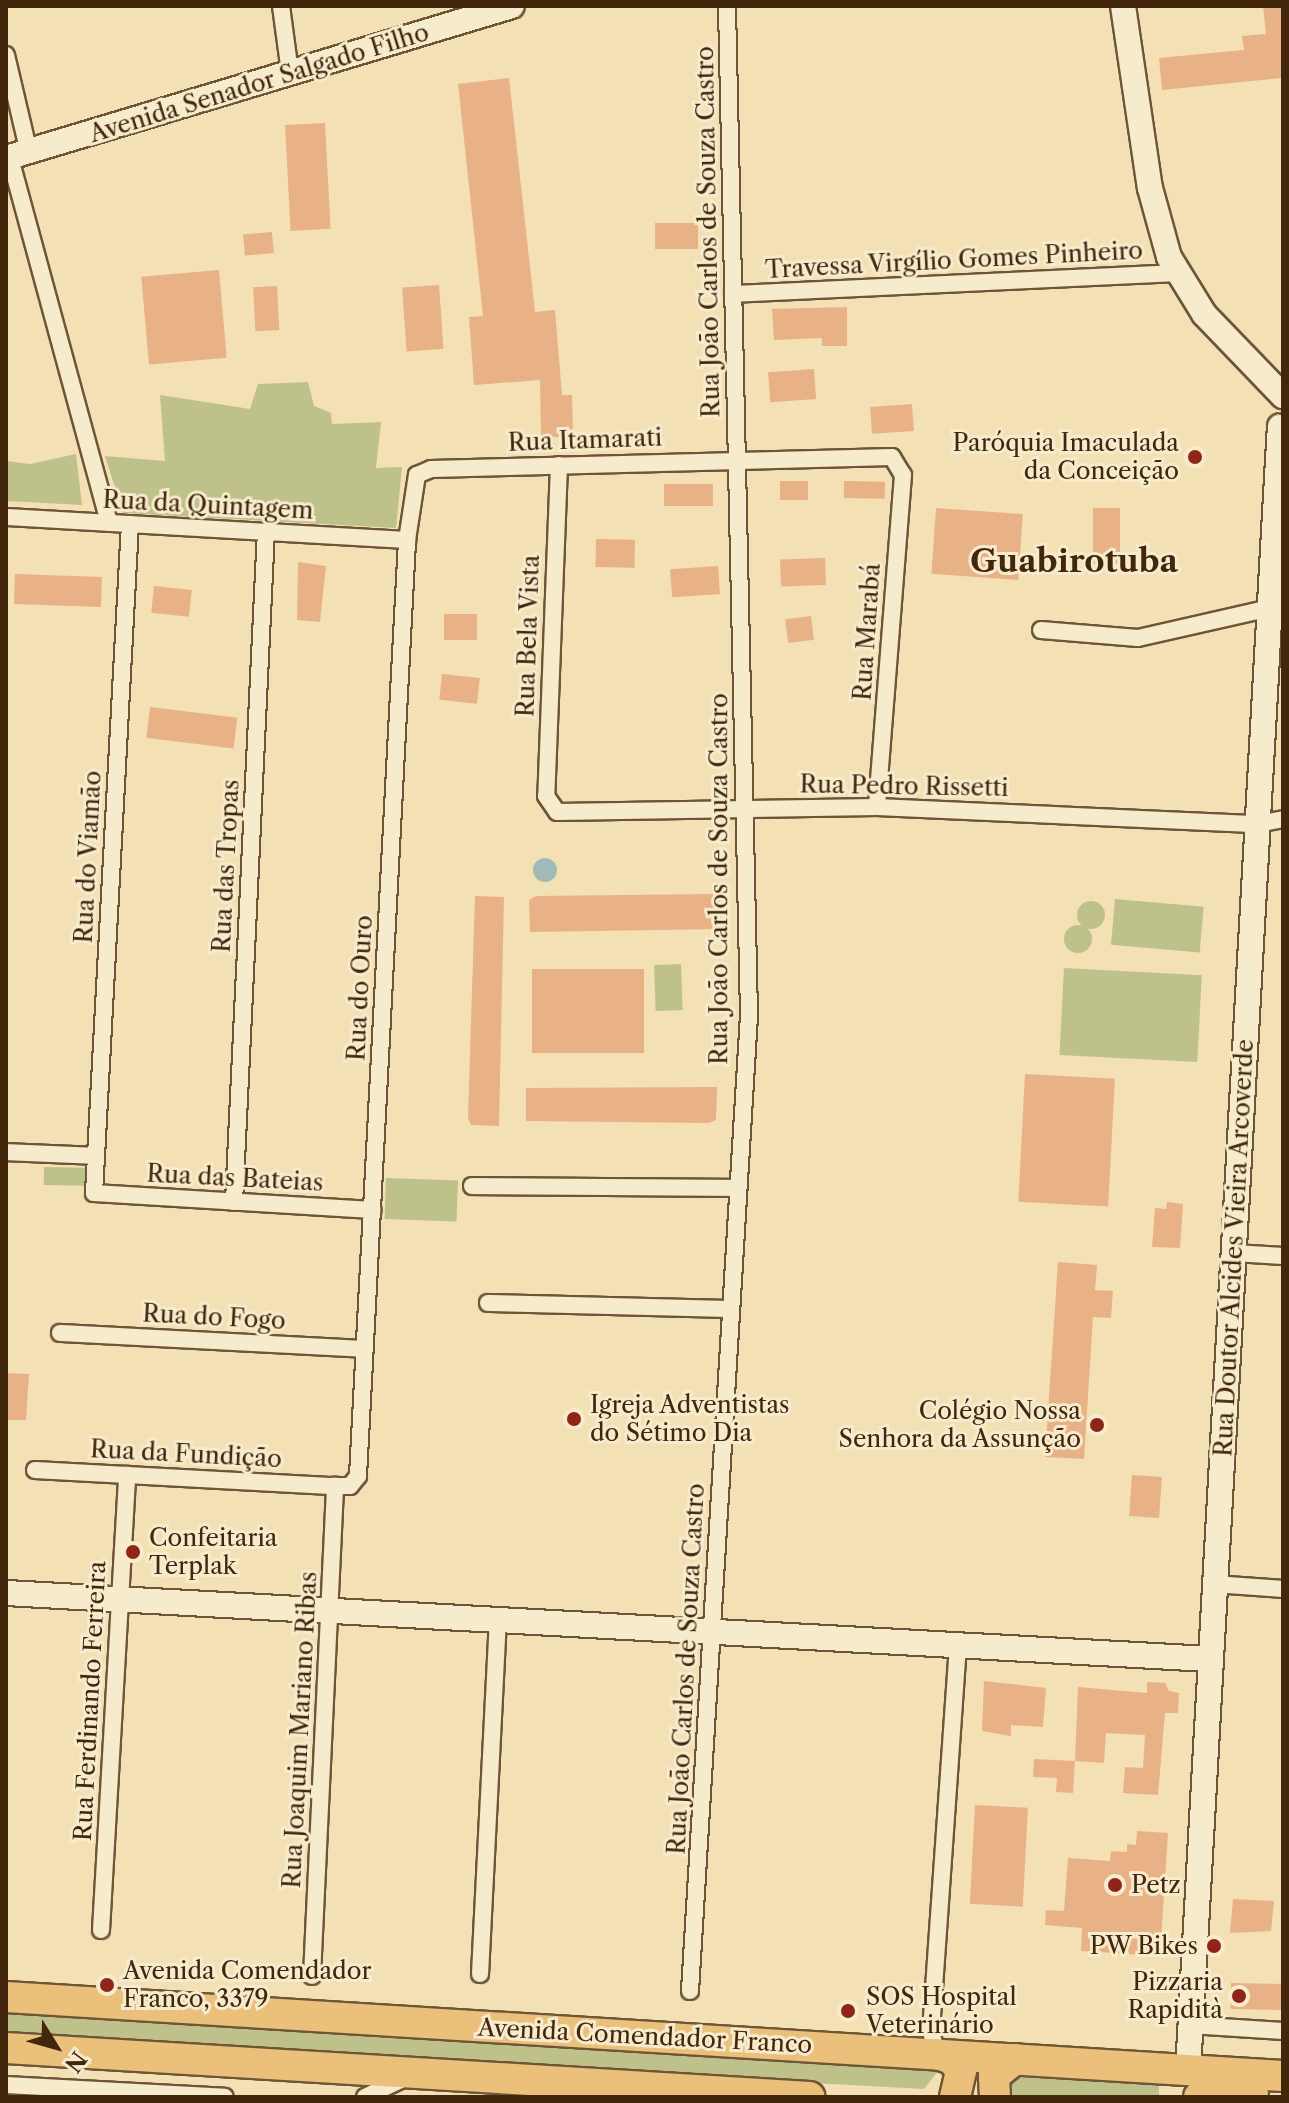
<!DOCTYPE html>
<html>
<head>
<meta charset="utf-8">
<style>
	body { margin:0 }
	#map { position:relative; width:1289px; height:2103px; overflow:hidden; background:#f3e0b4; font-family:"Libre Caslon Text",serif }
	div>[style] { position:absolute }
	.green>* { inset:0; background:#bec18a; transform-origin:0 0 }
	.round { border-radius:50% }
	.water>* { inset:0; background:#a0bab8 }
	.building>* { inset:0; background:#e8b286; transform-origin:0 0 }
	.roads { filter:drop-shadow(2px 0 #6e5537) drop-shadow(-2px 0 #6e5537) drop-shadow(0 2px #6e5537) drop-shadow(0 -2px #6e5537) }
	.street>* { height:16px; margin:-8px; padding:0 8px; transform-origin:8px; border-radius:8px; background:#f7ebce }
	.secondary>* { height:24px; margin:-12px; padding:0 12px; transform-origin:12px; border-radius:12px; background:#f7ebce }
	.highway>* { height:30px; margin:-15px; padding:0 15px; transform-origin:15px; border-radius:15px; background:#eac07a }
	.dots>* { width:22px; height:22px; translate:-50% -50%; box-sizing:border-box; border:4px solid #f7ebce; border-radius:50% }
	span { translate:-50% -50%; white-space:nowrap; text-align:center; line-height:1.15; -webkit-text-stroke:6px #f7ebce; paint-order:stroke }
	.street-label { font-size:24px; color:#42270d }
	.poi-label { font-size:24px; color:#42270d }
	.right { translate:-100% -50%; text-align:right }
	.left { translate:0 -50%; text-align:left }
	.district-label { font-size:32px; color:#42270d; font-weight:700 }
	.frame { position:absolute; inset:0; border:8px solid #42270d; pointer-events:none }
	.north { position:absolute; left:16px; top:2007px; width:80px; height:80px; -webkit-text-stroke:6px #f7ebce; paint-order:stroke; rotate:127deg; font-size:22px; font-weight:700; line-height:32px; text-align:center; color:#42270d }
	.north::after { content:''; display:block; margin:auto; width:28px; height:36px; background:#42270d; clip-path:polygon(50% 0,100% 100%,50% 72%,0 100%) }
</style>
</head>
<body>
<div id="map">
	<div class="green">
		<div style="clip-path:polygon(308px 382px,314px 406px,331px 413px,332px 424px,381px 422px,376px 468px,402px 467px,396px 528px,123px 513px,105px 456px,165px 461px,160px 395px,250px 409px,258px 384px)"></div>
		<div style="clip-path:polygon(76px 454px,82px 505px,6px 501px,6px 461px,30px 464px)"></div>
		<div style="left:1115px;top:899px;width:89px;height:46px;rotate:5deg"></div>
		<div class="round" style="left:1077px;top:901px;width:28px;height:28px"></div>
		<div class="round" style="left:1064px;top:925px;width:28px;height:28px"></div>
		<div style="left:681px;top:964px;width:46px;height:27px;rotate:88deg"></div>
		<div style="left:1064px;top:968px;width:138px;height:87px;rotate:3deg"></div>
		<div style="left:44px;top:1167px;width:42px;height:18px;rotate:1deg"></div>
		<div style="left:386px;top:1178px;width:72px;height:41px;rotate:2deg"></div>
		<div style="clip-path:polygon(6px 2011px,938px 2062px,939px 2070px,924px 2089px,6px 2039px)"></div>
		<div style="clip-path:polygon(1015px 2073px,1159px 2084px,1159px 2097px,1009px 2097px,1007px 2084px)"></div>
	</div>
	<div class="water">
		<div class="round" style="left:533px;top:858px;width:24px;height:24px"></div>
	</div>
	<div class="building">
		<div style="clip-path:polygon(1263px 6px,1283px 6px,1283px 78px,1162px 90px,1159px 58px,1244px 50px,1242px 36px,1266px 34px)"></div>
		<div style="clip-path:polygon(509px 78px,535px 312px,555px 310px,562px 395px,572px 395px,573px 437px,541px 437px,540px 380px,474px 385px,469px 317px,483px 316px,458px 84px)"></div>
		<div style="left:325px;top:123px;width:106px;height:40px;rotate:87deg"></div>
		<div style="left:698px;top:223px;width:26px;height:43px;rotate:90deg"></div>
		<div style="left:272px;top:232px;width:21px;height:29px;rotate:85deg"></div>
		<div style="left:219px;top:270px;width:88px;height:78px;rotate:85deg"></div>
		<div style="left:439px;top:285px;width:64px;height:37px;rotate:86deg"></div>
		<div style="left:277px;top:286px;width:44px;height:24px;rotate:87deg"></div>
		<div style="clip-path:polygon(847px 307px,847px 346px,822px 346px,822px 338px,774px 340px,772px 309px)"></div>
		<div style="left:814px;top:369px;width:30px;height:46px;rotate:86deg"></div>
		<div style="left:912px;top:404px;width:27px;height:42px;rotate:86deg"></div>
		<div style="left:780px;top:481px;width:28px;height:19px"></div>
		<div style="left:844px;top:481px;width:41px;height:17px;rotate:1deg"></div>
		<div style="left:713px;top:484px;width:22px;height:49px;rotate:90deg"></div>
		<div style="left:936px;top:508px;width:87px;height:66px;rotate:4deg"></div>
		<div style="left:1093px;top:508px;width:27px;height:56px"></div>
		<div style="left:596px;top:539px;width:39px;height:28px;rotate:1deg"></div>
		<div style="left:825px;top:558px;width:27px;height:45px;rotate:88deg"></div>
		<div style="clip-path:polygon(298px 562px,326px 566px,320px 622px,297px 620px)"></div>
		<div style="left:718px;top:566px;width:28px;height:48px;rotate:86deg"></div>
		<div style="left:15px;top:574px;width:87px;height:30px;rotate:2deg"></div>
		<div style="left:154px;top:586px;width:38px;height:27px;rotate:6deg"></div>
		<div style="left:444px;top:614px;width:33px;height:26px"></div>
		<div style="left:811px;top:616px;width:24px;height:26px;rotate:83deg"></div>
		<div style="left:442px;top:674px;width:38px;height:26px;rotate:6deg"></div>
		<div style="left:150px;top:707px;width:88px;height:31px;rotate:7deg"></div>
		<div style="clip-path:polygon(714px 894px,720px 897px,721px 929px,530px 932px,529px 900px,536px 896px)"></div>
		<div style="clip-path:polygon(475px 896px,504px 897px,499px 1126px,471px 1125px,468px 1118px)"></div>
		<div style="left:532px;top:969px;width:112px;height:84px"></div>
		<div style="left:1025px;top:1074px;width:90px;height:128px;rotate:3deg"></div>
		<div style="clip-path:polygon(717px 1087px,716px 1120px,709px 1123px,526px 1121px,526px 1088px)"></div>
		<div style="clip-path:polygon(1167px 1202px,1183px 1204px,1180px 1248px,1152px 1247px,1155px 1208px,1166px 1209px)"></div>
		<div style="clip-path:polygon(1058px 1262px,1097px 1265px,1095px 1290px,1113px 1291px,1111px 1318px,1093px 1317px,1084px 1459px,1045px 1457px)"></div>
		<div style="clip-path:polygon(6px 1373px,29px 1374px,26px 1420px,6px 1420px)"></div>
		<div style="left:1132px;top:1475px;width:30px;height:41px;rotate:4deg"></div>
		<div style="clip-path:polygon(984px 1681px,1046px 1688px,1043px 1727px,1011px 1725px,1011px 1736px,982px 1731px)"></div>
		<div style="clip-path:polygon(1147px 1682px,1165px 1683px,1169px 1691px,1179px 1693px,1178px 1713px,1165px 1713px,1158px 1795px,1123px 1793px,1125px 1767px,1143px 1768px,1145px 1735px,1106px 1733px,1104px 1763px,1075px 1761px,1078px 1687px,1147px 1693px)"></div>
		<div style="clip-path:polygon(1034px 1759px,1075px 1761px,1073px 1793px,1056px 1792px,1057px 1778px,1033px 1777px)"></div>
		<div style="left:975px;top:1805px;width:53px;height:99px;rotate:3deg"></div>
		<div style="clip-path:polygon(1137px 1831px,1168px 1833px,1160px 1956px,1081px 1951px,1082px 1928px,1045px 1925px,1046px 1910px,1064px 1911px,1068px 1858px,1110px 1861px,1111px 1851px,1127px 1852px,1127px 1844px,1136px 1845px)"></div>
		<div style="clip-path:polygon(1233px 1899px,1274px 1901px,1271px 1931px,1230px 1933px)"></div>
		<div style="left:1231px;top:1983px;width:52px;height:26px;rotate:1deg"></div>
	</div>
	<div class="roads">
		<div class="street">
			<div style="left:281px;top:6px;width:68px;rotate:82.3deg"></div>
			<div style="left:6px;top:55px;width:101px;rotate:76.8deg"></div>
			<div style="left:10px;top:158px;width:378px;rotate:74.8deg"></div>
			<div style="left:733px;top:294px;width:443px;rotate:-2.7deg"></div>
			<div style="left:559px;top:465px;width:331px;rotate:92.2deg"></div>
			<div style="left:546px;top:796px;width:19px;rotate:55deg"></div>
			<div style="left:557px;top:812px;width:320px;rotate:-0.9deg"></div>
			<div style="left:877px;top:807px;width:381px;rotate:2.6deg"></div>
			<div style="left:1258px;top:824px;width:25px;rotate:-11deg"></div>
			<div style="left:6px;top:517px;width:402px;rotate:3.3deg"></div>
			<div style="left:130px;top:524px;width:670px;rotate:93.08deg"></div>
			<div style="left:94px;top:1193px;width:279px;rotate:3.5deg"></div>
			<div style="left:1041px;top:630px;width:97px;rotate:4.7deg"></div>
			<div style="left:1138px;top:638px;width:135px;rotate:-12.8deg"></div>
			<div style="left:6px;top:1152px;width:90px;rotate:2.5deg"></div>
			<div style="left:472px;top:1186px;width:266px;rotate:0.4deg"></div>
			<div style="left:234px;top:1202px;width:671px;rotate:-87.27deg"></div>
			<div style="left:1234px;top:1253px;width:49px;rotate:3.5deg"></div>
			<div style="left:488px;top:1303px;width:243px;rotate:1.4deg"></div>
			<div style="left:60px;top:1333px;width:305px;rotate:3deg"></div>
			<div style="left:35px;top:1470px;width:300px;rotate:3.1deg"></div>
			<div style="left:335px;top:1486px;width:15px"></div>
			<div style="left:350px;top:1486px;width:13px;rotate:-51deg"></div>
			<div style="left:358px;top:1476px;width:937px;rotate:-87deg"></div>
			<div style="left:407px;top:540px;width:66px;rotate:-81.3deg"></div>
			<div style="left:417px;top:475px;width:15px;rotate:-23deg"></div>
			<div style="left:431px;top:469px;width:461px;rotate:-1.5deg"></div>
			<div style="left:892px;top:457px;width:21px;rotate:59deg"></div>
			<div style="left:903px;top:475px;width:333px;rotate:94.5deg"></div>
			<div style="left:1215px;top:1584px;width:68px;rotate:4.2deg"></div>
			<div style="left:101px;top:1930px;width:456px;rotate:-86.7deg"></div>
			<div style="left:480px;top:1974px;width:354px;rotate:-87.1deg"></div>
			<div style="left:312px;top:1976px;width:491px;rotate:-87.3deg"></div>
			<div style="left:690px;top:1991px;width:978px;rotate:-86.54deg"></div>
			<div style="left:749px;top:1015px;width:1009px;rotate:-91.25deg"></div>
			<div style="left:1190px;top:2025px;width:93px;rotate:3.7deg"></div>
			<div style="left:937px;top:2054px;width:24px;rotate:-105deg"></div>
			<div style="left:931px;top:2031px;width:387px;rotate:-86deg"></div>
			<div style="left:6px;top:2085px;width:219px;rotate:3.1deg"></div>
			<div style="left:365px;top:2097px;width:47px;rotate:-25.5deg"></div>
		</div>
		<div class="secondary">
			<div style="left:1123px;top:6px;width:184px;rotate:81.6deg"></div>
			<div style="left:1150px;top:188px;width:72px;rotate:74.6deg"></div>
			<div style="left:1169px;top:257px;width:67px;rotate:58.4deg"></div>
			<div style="left:1204px;top:314px;width:114px;rotate:46.1deg"></div>
			<div style="left:6px;top:158px;width:528px;rotate:-16.72deg"></div>
			<div style="left:6px;top:1593px;width:1207px;rotate:3.14deg"></div>
			<div style="left:1188px;top:2070px;width:1646px;rotate:-86.8deg"></div>
		</div>
		<div class="highway">
			<div style="left:6px;top:1997px;width:1279px;rotate:3.54deg"></div>
			<div style="left:6px;top:2048px;width:805px;rotate:3.49deg"></div>
			<div style="left:937px;top:2054px;width:16px;rotate:18deg"></div>
			<div style="left:952px;top:2059px;width:15px;rotate:53deg"></div>
			<div style="left:961px;top:2071px;width:27px;rotate:103deg"></div>
			<div style="left:995px;top:2097px;width:21px;rotate:-93deg"></div>
			<div style="left:994px;top:2076px;width:27px;rotate:-39deg"></div>
			<div style="left:1199px;top:2097px;width:12px;rotate:-24deg"></div>
			<div style="left:1210px;top:2092px;width:43px;rotate:2.7deg"></div>
		</div>
	</div>
	<div class="dots">
		<div style="left:1195px;top:457px;background:#8f2418"></div>
		<div style="left:574px;top:1419px;background:#8f2418"></div>
		<div style="left:1097px;top:1425px;background:#8f2418"></div>
		<div style="left:133px;top:1552px;background:#8f2418"></div>
		<div style="left:1115px;top:1885px;background:#8f2418"></div>
		<div style="left:1214px;top:1946px;background:#8f2418"></div>
		<div style="left:107px;top:1985px;background:#8f2418"></div>
		<div style="left:1239px;top:1996px;background:#8f2418"></div>
		<div style="left:848px;top:2011px;background:#8f2418"></div>
	</div>
	<div class="street-label">
		<span style="left:259px;top:83px;rotate:-17deg">Avenida Senador Salgado Filho</span>
		<span style="left:708px;top:232px;rotate:-91deg">Rua João Carlos de Souza Castro</span>
		<span style="left:954px;top:260px;rotate:-3deg">Travessa Virgílio Gomes Pinheiro</span>
		<span style="left:585px;top:440px;rotate:-2deg">Rua Itamarati</span>
		<span style="left:208px;top:505px;rotate:3deg">Rua da Quintagem</span>
		<span style="left:867px;top:632px;rotate:-86deg">Rua Marabá</span>
		<span style="left:528px;top:636px;rotate:-88deg">Rua Bela Vista</span>
		<span style="left:904px;top:786px;rotate:1deg">Rua Pedro Rissetti</span>
		<span style="left:88px;top:857px;rotate:-87deg">Rua do Viamão</span>
		<span style="left:226px;top:866px;rotate:-87deg">Rua das Tropas</span>
		<span style="left:719px;top:879px;rotate:-90deg">Rua João Carlos de Souza Castro</span>
		<span style="left:360px;top:988px;rotate:-87deg">Rua do Ouro</span>
		<span style="left:235px;top:1178px;rotate:3deg">Rua das Bateias</span>
		<span style="left:1234px;top:1248px;rotate:-87deg">Rua Doutor Alcides Vieira Arcoverde</span>
		<span style="left:214px;top:1317px;rotate:3deg">Rua do Fogo</span>
		<span style="left:186px;top:1454px;rotate:3deg">Rua da Fundição</span>
		<span style="left:686px;top:1669px;rotate:-87deg">Rua João Carlos de Souza Castro</span>
		<span style="left:90px;top:1701px;rotate:-87deg">Rua Ferdinando Ferreira</span>
		<span style="left:300px;top:1730px;rotate:-87deg">Rua Joaquim Mariano Ribas</span>
		<span style="left:645px;top:2036px;rotate:3deg">Avenida Comendador Franco</span>
	</div>
	<div class="poi-label">
		<span class="right" style="left:1179px;top:457px">Paróquia Imaculada<br>da Conceição</span>
		<span class="left" style="left:590px;top:1419px">Igreja Adventistas<br>do Sétimo Dia</span>
		<span class="right" style="left:1081px;top:1425px">Colégio Nossa<br>Senhora da Assunção</span>
		<span class="left" style="left:149px;top:1552px">Confeitaria<br>Terplak</span>
		<span class="left" style="left:1131px;top:1885px">Petz</span>
		<span class="right" style="left:1198px;top:1946px">PW Bikes</span>
		<span class="left" style="left:123px;top:1985px">Avenida Comendador<br>Franco, 3379</span>
		<span class="right" style="left:1223px;top:1996px">Pizzaria<br>Rapidità</span>
		<span class="left" style="left:866px;top:2011px">SOS Hospital<br>Veterinário</span>
	</div>
	<div class="district-label">
		<span style="left:1074px;top:561px">Guabirotuba</span>
	</div>
	<div class="frame"></div>
	<div class="north">N</div>
</div>
</body>
</html>
